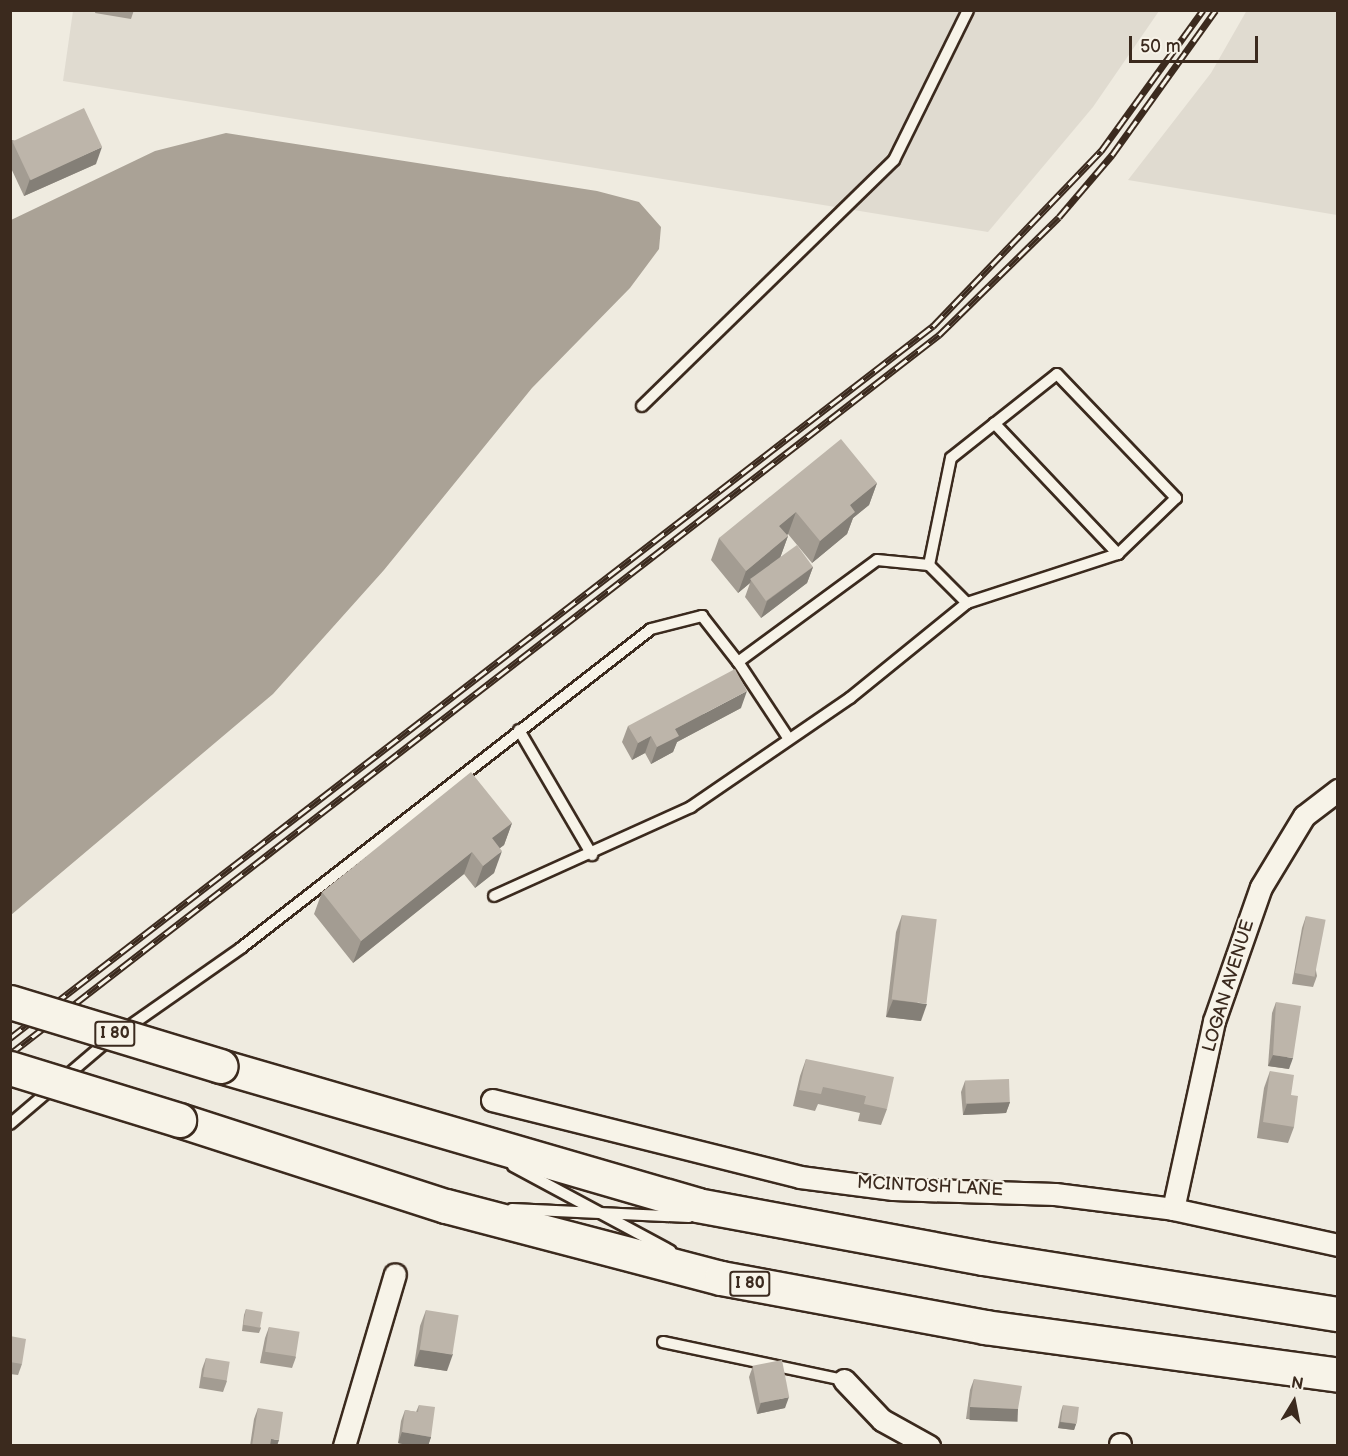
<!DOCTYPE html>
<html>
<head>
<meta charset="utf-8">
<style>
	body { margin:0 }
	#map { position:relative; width:1348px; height:1456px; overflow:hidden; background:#efebe0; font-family:"Balsamiq Sans",sans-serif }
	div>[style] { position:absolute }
	.built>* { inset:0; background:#e0dbd0 }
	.water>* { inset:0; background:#aaa296 }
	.roads { filter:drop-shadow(2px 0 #3b2a1e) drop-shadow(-2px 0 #3b2a1e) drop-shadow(0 2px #3b2a1e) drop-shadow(0 -2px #3b2a1e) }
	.service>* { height:10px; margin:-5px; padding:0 5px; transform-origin:5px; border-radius:5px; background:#f7f3e8 }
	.minor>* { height:21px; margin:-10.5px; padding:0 10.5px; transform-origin:10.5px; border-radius:10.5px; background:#f7f3e8 }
	.motorway>* { height:33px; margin:-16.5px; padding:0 16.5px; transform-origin:16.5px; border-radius:16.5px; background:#f7f3e8 }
	.rail>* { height:7px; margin-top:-3.5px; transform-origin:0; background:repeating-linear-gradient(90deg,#f7f3e8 0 14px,#3b2a1e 0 28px); box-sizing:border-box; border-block:2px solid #3b2a1e }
	.bridges { filter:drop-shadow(2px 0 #3b2a1e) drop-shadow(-2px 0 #3b2a1e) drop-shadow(0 2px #3b2a1e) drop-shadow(0 -2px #3b2a1e) }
	.motorway-bridge>* { height:33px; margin:-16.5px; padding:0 16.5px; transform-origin:16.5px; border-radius:16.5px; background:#f7f3e8 }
	.wall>* { inset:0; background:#a39c92 }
	.shaded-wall>* { inset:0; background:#847f77; transform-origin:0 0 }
	.building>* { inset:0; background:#bdb5aa; transform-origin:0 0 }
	span { translate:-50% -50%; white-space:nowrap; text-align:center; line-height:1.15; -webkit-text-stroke:4.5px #f7f3e8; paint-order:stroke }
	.shield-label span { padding:2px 4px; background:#f7f3e8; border:2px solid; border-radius:4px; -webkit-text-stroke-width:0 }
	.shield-label { font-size:16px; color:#3b2a1e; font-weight:700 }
	.street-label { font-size:18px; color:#3b2a1e }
	.frame { position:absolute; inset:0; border:12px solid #3b2a1e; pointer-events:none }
	.north { position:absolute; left:1264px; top:1372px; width:60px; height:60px; -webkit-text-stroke:4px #f7f3e8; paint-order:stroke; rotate:10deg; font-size:16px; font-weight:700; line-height:24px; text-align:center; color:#3b2a1e }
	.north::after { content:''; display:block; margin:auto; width:21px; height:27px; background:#3b2a1e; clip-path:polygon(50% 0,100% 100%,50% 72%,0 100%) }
	.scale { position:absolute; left:1129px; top:36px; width:129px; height:27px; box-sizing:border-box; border:3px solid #3b2a1e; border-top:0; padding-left:8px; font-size:18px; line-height:21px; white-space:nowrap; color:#3b2a1e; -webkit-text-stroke:4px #f7f3e8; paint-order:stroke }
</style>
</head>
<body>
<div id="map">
	<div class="built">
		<div style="clip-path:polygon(1247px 10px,1337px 11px,1337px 215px,1128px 180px,1211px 73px)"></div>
		<div style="clip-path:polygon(73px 11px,1159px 11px,1093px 107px,988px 232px,63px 81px)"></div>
	</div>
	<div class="water">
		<div style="clip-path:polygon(226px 133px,597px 191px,639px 202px,661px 227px,659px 249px,630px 288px,532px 388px,384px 570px,273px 694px,11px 915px,11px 220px,155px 151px)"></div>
	</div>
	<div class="roads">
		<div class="service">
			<div style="left:642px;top:406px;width:352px;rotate:-44.3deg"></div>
			<div style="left:894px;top:160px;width:167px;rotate:-63.7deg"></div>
			<div style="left:929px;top:565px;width:109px;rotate:-78.4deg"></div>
			<div style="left:951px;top:458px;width:135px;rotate:-38.4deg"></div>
			<div style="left:1057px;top:374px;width:172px;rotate:46.2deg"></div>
			<div style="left:1176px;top:498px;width:81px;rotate:136deg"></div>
			<div style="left:1118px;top:554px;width:180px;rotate:-133.4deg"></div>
			<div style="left:967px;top:603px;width:159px;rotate:-18deg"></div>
			<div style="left:738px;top:662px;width:92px;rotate:56.5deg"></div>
			<div style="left:519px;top:730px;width:145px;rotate:59.7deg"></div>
			<div style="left:124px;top:1030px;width:143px;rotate:-35deg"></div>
			<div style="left:241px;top:948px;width:519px;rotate:-37.88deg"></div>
			<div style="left:651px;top:629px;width:53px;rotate:-14.3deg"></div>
			<div style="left:702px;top:616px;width:58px;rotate:52deg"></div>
			<div style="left:738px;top:662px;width:172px;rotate:-36.3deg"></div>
			<div style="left:877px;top:560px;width:52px;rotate:5.5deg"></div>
			<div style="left:929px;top:565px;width:54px;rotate:45deg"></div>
			<div style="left:967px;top:603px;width:151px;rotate:140.9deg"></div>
			<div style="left:850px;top:698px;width:193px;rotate:145.6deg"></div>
			<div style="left:691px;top:807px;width:216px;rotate:155.7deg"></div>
			<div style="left:10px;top:1124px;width:133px;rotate:-40.4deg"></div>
			<div style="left:513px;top:1166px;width:179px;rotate:28.3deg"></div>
			<div style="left:512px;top:1209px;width:177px;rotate:2.6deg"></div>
			<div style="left:663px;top:1342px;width:185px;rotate:11.9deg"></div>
		</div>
		<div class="minor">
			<div style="left:492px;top:1100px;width:317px;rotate:14deg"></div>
			<div style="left:800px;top:1177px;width:94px;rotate:7.4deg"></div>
			<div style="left:893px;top:1189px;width:162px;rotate:1.8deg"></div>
			<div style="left:1055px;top:1194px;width:119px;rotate:7.2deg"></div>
			<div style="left:1173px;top:1209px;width:169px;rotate:12.3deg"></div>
			<div style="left:1173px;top:1209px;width:192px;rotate:-77.7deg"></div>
			<div style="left:1214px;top:1021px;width:142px;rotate:-70.7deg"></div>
			<div style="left:1261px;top:887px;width:83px;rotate:-58.8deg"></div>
			<div style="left:1304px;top:816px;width:43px;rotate:-37.4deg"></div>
			<div style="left:844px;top:1380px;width:55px;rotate:46.5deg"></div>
			<div style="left:882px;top:1420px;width:54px;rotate:29deg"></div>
			<div style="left:344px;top:1446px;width:179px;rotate:-73.5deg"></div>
			<div style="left:1120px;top:1446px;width:2px;rotate:-90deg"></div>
		</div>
		<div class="motorway">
			<div style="left:220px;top:1066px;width:497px;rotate:16.2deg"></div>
			<div style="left:697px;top:1205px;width:291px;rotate:10.5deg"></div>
			<div style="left:983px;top:1258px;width:359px;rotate:9deg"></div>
			<div style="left:179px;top:1120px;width:281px;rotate:17.9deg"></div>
			<div style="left:446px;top:1206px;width:284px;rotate:14.7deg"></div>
			<div style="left:721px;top:1278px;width:269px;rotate:10.5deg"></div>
			<div style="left:985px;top:1327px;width:356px;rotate:7.7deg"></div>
		</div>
	</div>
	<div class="rail">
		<div style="left:10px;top:1038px;width:1166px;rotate:-37.65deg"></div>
		<div style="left:933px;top:326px;width:243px;rotate:-46.2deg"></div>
		<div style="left:1101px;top:151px;width:174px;rotate:-54.1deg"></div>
		<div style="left:10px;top:1054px;width:1175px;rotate:-37.74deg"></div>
		<div style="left:939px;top:335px;width:168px;rotate:-44.5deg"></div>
		<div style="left:1059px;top:217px;width:82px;rotate:-49.5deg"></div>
		<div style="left:1112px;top:155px;width:178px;rotate:-54.4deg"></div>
	</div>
	<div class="bridges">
		<div class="motorway-bridge">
			<div style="left:10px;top:1002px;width:220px;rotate:16.9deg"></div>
			<div style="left:10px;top:1068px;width:177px;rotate:17.1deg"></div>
		</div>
	</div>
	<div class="wall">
		<div style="clip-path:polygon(96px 10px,134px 10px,131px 19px,95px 13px)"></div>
		<div style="clip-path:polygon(12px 140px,96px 164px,24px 196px,10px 166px,10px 145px)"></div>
		<div style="clip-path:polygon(877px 483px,869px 505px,853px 518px,847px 534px,812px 563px,788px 534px,787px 535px,788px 536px,780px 558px,813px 567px,807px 583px,761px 618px,745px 597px,750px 583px,738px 593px,711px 560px,719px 538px)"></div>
		<div style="clip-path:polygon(741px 708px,677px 742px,673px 752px,651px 764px,645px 753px,632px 760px,622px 742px,628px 726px)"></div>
		<div style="clip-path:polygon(512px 823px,504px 845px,500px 848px,494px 873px,475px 888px,464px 874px,353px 963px,314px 914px,322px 892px)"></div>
		<div style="clip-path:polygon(902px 915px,921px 1021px,886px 1017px,896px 932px)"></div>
		<div style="clip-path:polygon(1306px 916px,1317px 976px,1313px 987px,1292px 984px,1302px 928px)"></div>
		<div style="clip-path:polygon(1276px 1002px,1289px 1069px,1268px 1066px,1272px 1013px)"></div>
		<div style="clip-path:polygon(806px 1059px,887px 1109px,881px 1125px,858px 1121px,860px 1113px,818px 1104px,815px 1111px,793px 1106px,800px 1076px)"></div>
		<div style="clip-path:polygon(1270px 1071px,1291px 1095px,1294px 1127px,1288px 1143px,1257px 1138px,1264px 1088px)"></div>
		<div style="clip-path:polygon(965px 1081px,1010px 1102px,1006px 1113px,963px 1115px,961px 1092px)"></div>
		<div style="clip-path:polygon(246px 1309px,261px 1328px,259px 1333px,242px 1331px,244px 1315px)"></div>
		<div style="clip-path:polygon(426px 1310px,447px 1371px,414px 1366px,420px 1326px)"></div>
		<div style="clip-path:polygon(269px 1327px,296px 1357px,292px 1368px,260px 1363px,265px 1338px)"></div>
		<div style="clip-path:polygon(10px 1336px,22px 1364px,18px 1375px,10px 1374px)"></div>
		<div style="clip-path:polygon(206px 1358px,227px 1381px,223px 1392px,199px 1388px,202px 1369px)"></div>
		<div style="clip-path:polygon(753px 1366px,785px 1408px,757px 1414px,749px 1377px)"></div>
		<div style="clip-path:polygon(974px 1379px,1018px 1409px,1014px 1421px,966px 1419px,970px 1390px)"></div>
		<div style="clip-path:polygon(419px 1405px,431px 1437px,428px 1446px,412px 1446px,398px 1443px,401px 1421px,405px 1410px,416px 1412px)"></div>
		<div style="clip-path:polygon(1063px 1405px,1076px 1424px,1074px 1430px,1058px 1428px,1061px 1411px)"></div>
		<div style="clip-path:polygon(258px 1408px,277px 1446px,250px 1446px,254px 1419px)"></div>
	</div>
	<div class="shaded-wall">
		<div style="clip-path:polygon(102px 147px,96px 164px,24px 196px,30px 179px)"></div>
		<div style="clip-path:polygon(877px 483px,869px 505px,853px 518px,847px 534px,812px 563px,820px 541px,850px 505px)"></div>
		<div style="clip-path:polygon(796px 512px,788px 534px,771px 548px,779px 526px)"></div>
		<div style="clip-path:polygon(788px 536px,780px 558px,751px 580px,750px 583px,738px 593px,746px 571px)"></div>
		<div style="clip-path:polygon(813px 567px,807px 583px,761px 618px,767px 601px)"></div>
		<div style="clip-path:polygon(747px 691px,741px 708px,677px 742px,673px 752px,651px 764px,657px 747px,675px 729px)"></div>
		<div style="clip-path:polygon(651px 736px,645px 753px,632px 760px,638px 743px)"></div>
		<div style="clip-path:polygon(512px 823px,504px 845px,484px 860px,492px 838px)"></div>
		<div style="clip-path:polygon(502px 851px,494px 873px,475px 888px,483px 866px)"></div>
		<div style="clip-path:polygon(472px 852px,464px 874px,353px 963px,361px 941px)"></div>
		<div style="clip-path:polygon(893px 1000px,927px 1004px,921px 1021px,886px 1017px)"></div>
		<div style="clip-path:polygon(1273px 1055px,1293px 1058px,1289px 1069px,1268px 1066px)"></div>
		<div style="clip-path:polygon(1010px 1102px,1006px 1113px,963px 1115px,967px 1104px)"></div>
		<div style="clip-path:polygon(420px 1350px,453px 1354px,447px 1371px,414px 1366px)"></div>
		<div style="clip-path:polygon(789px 1397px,785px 1408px,757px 1414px,761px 1403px)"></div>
		<div style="left:970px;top:1407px;width:48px;height:13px;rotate:2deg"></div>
		<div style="clip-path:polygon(1060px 1422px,1076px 1424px,1074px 1430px,1058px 1428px)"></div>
		<div style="clip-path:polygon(402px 1432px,431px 1437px,428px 1446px,412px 1446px,398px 1443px)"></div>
		<div style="clip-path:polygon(271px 1439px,279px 1440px,277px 1446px,269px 1446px)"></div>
	</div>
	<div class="building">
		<div style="left:84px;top:108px;width:43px;height:79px;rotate:65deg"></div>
		<div style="clip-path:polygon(841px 439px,877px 483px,850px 505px,855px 512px,820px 541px,796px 512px,779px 526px,788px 536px,746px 571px,719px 538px)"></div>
		<div style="left:797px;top:545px;width:27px;height:58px;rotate:54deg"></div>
		<div style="clip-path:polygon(735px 669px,747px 691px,675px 729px,679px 736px,657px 747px,651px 736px,638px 743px,628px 726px)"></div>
		<div style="clip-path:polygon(471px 772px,512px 823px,492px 838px,502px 851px,483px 866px,472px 852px,361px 941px,322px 892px)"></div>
		<div style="left:902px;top:915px;width:35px;height:85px;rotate:7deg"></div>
		<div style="left:1306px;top:916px;width:20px;height:58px;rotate:11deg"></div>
		<div style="clip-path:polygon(1276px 1002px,1301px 1006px,1293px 1058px,1273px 1055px)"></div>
		<div style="clip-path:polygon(806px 1059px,894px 1077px,887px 1109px,864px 1104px,866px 1096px,823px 1087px,821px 1094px,799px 1090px)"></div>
		<div style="clip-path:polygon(1270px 1071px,1294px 1075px,1291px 1095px,1298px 1096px,1294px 1127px,1263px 1122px)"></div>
		<div style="left:1009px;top:1079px;width:23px;height:44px;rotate:88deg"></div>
		<div style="left:246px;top:1309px;width:17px;height:16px;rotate:10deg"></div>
		<div style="left:426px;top:1310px;width:33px;height:40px;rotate:9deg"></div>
		<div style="left:269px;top:1327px;width:31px;height:25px;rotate:9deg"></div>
		<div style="clip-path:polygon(10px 1336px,26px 1339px,22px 1364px,10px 1362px)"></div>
		<div style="left:206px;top:1358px;width:24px;height:19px;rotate:9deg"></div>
		<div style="left:782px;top:1360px;width:38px;height:30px;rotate:79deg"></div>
		<div style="clip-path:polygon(974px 1379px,1022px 1386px,1018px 1409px,970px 1407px)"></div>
		<div style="clip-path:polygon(419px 1405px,435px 1407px,431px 1437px,402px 1432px,405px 1410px,418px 1412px)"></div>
		<div style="left:1063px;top:1405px;width:16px;height:17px;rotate:7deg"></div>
		<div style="clip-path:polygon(258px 1408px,283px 1412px,279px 1440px,271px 1439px,270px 1446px,252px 1446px)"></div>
	</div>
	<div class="shield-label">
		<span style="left:115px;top:1034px">I 80</span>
		<span style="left:750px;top:1284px">I 80</span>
	</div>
	<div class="street-label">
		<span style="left:1229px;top:986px;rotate:-73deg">LOGAN AVENUE</span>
		<span style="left:930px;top:1187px;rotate:3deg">MCINTOSH LANE</span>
	</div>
	<div class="frame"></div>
	<div class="north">N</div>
	<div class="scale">50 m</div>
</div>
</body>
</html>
